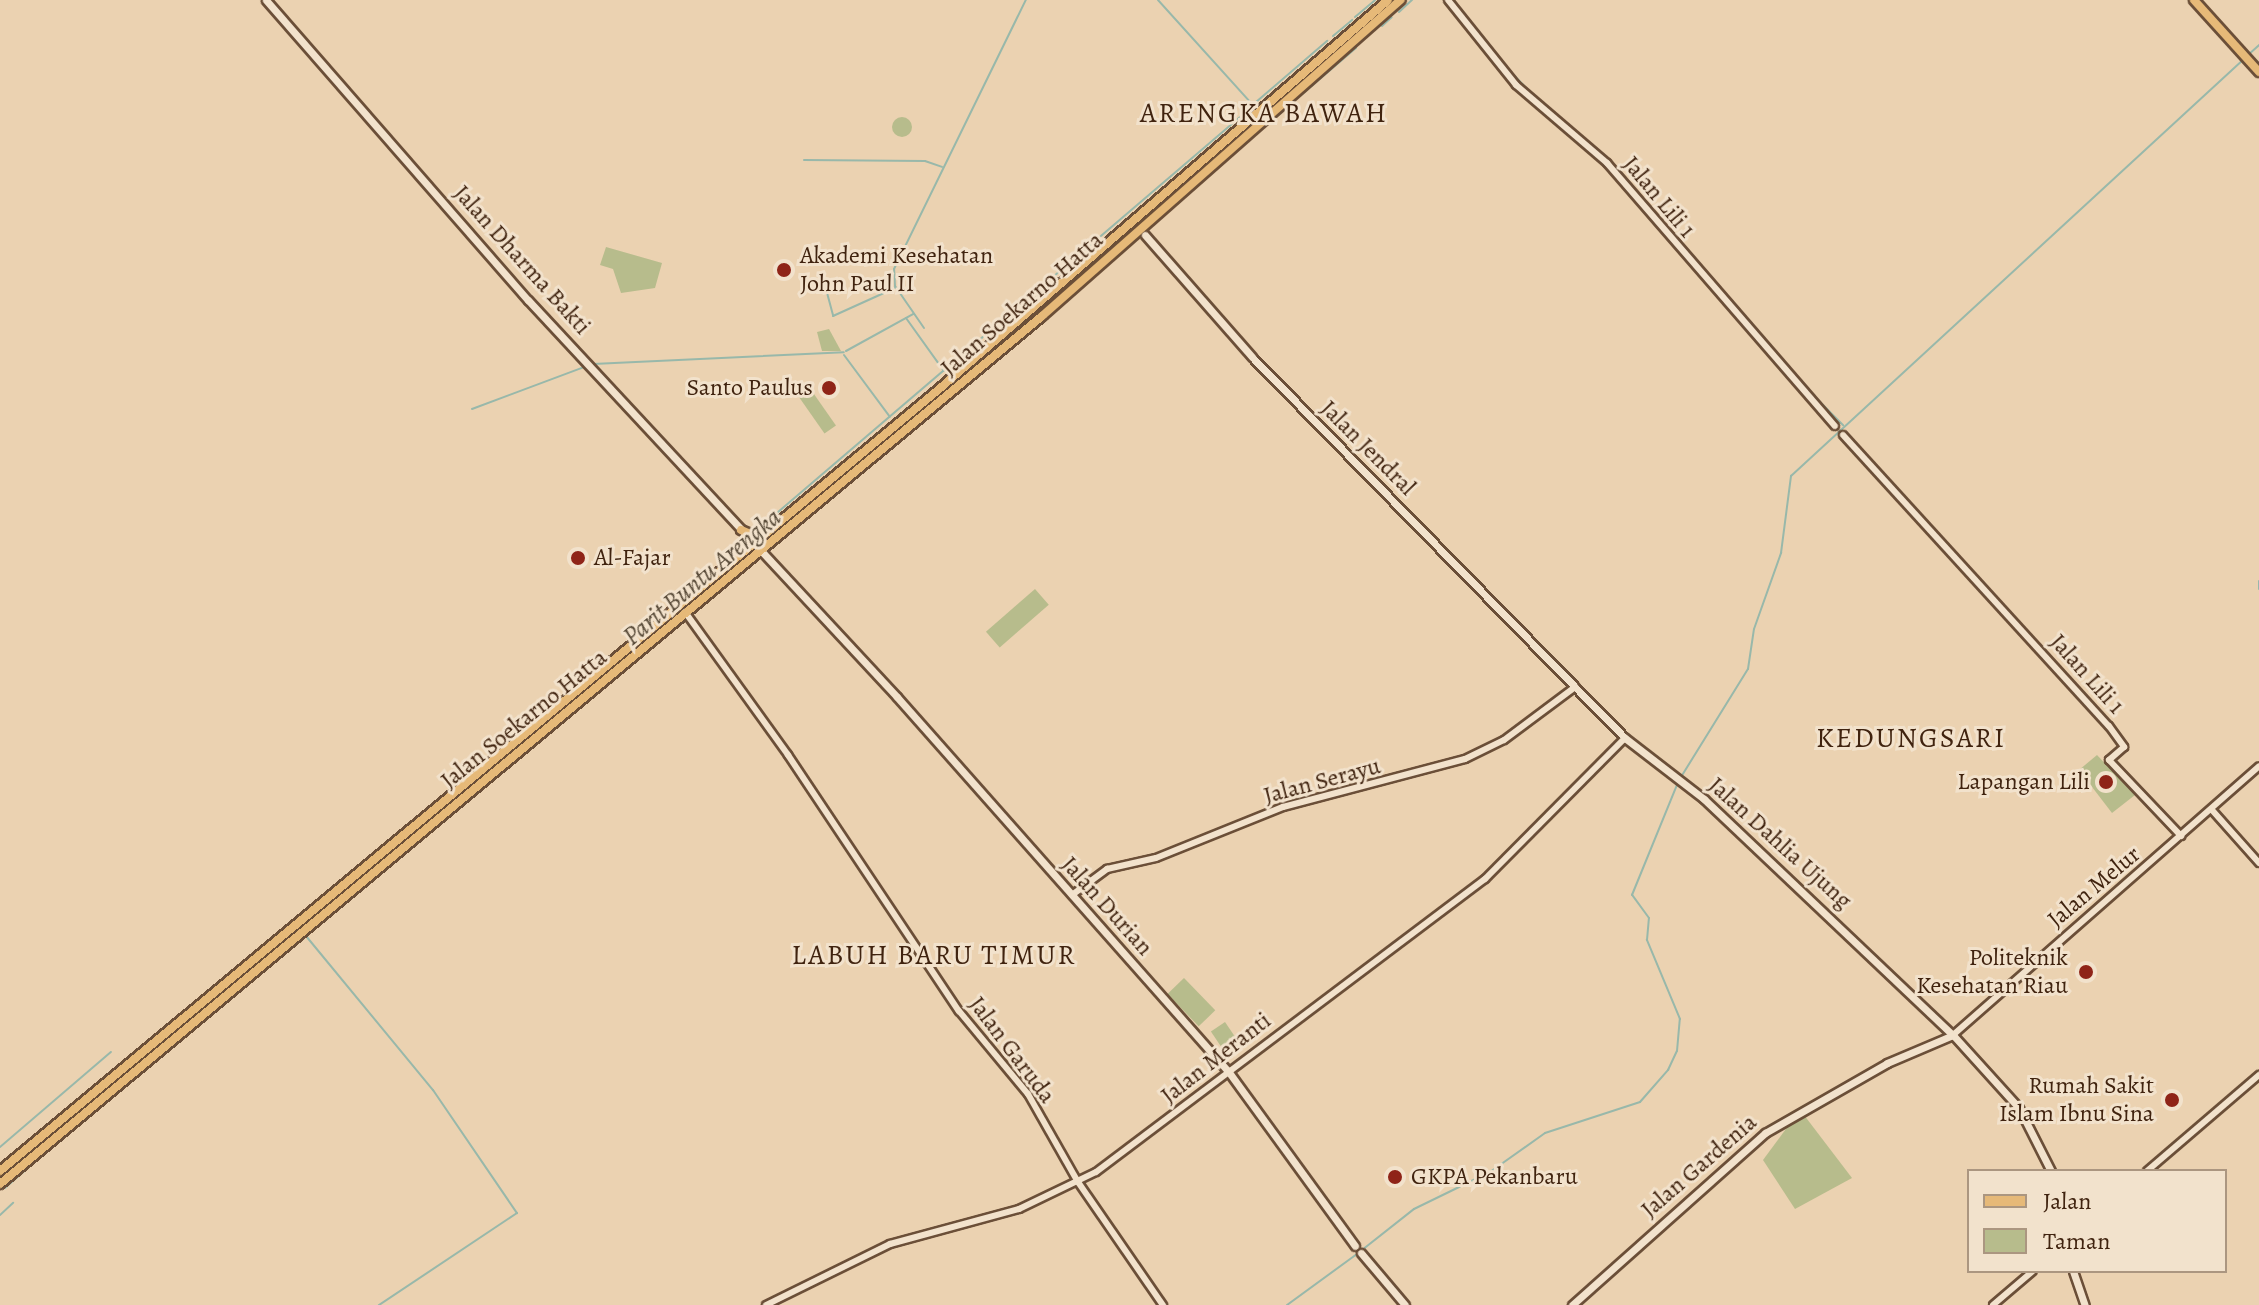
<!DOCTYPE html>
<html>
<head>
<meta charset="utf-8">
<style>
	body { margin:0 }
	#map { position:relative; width:2259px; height:1305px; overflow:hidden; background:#ebd2b1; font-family:Alegreya,serif }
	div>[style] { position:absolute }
	.green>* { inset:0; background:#b7bc8c; transform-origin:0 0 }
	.round { border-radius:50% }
	.stream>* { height:2px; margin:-1px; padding:0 1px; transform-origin:1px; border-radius:1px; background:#98b8aa }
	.roads { filter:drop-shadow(2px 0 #6b4f38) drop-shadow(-2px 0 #6b4f38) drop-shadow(0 2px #6b4f38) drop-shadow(0 -2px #6b4f38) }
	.tertiary>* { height:6px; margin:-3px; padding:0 3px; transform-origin:3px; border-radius:3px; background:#f2e2cc }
	.secondary>* { height:7px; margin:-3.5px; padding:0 3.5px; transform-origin:3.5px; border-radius:3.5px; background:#f2e2cc }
	.primary>* { height:8px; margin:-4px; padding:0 4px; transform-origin:4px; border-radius:4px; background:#e6b978 }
	.dots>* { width:22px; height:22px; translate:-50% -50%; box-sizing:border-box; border:4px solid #f2e2cc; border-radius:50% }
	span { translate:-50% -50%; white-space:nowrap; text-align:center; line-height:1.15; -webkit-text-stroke:6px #f2e2cc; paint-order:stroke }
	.street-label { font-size:24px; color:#40230f }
	.poi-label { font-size:24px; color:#40230f }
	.left { translate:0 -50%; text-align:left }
	.right { translate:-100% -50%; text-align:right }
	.water-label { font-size:26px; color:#564836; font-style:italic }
	.quarter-label { font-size:28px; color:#40230f; letter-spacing:2px }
	.legend { position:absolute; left:1967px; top:1169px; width:260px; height:104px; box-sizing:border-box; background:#f2e2cc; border:2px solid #ab9680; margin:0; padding:10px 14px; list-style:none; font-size:24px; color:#40230f }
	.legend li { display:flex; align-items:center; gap:16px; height:40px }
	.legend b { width:40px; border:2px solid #ab9680 }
</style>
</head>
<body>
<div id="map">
	<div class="green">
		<div class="round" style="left:892px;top:117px;width:20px;height:20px"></div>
		<div style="clip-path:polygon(606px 247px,662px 263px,655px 288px,621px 293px,613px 269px,600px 265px)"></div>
		<div style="clip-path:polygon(829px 329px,841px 351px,822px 351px,817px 332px)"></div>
		<div style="left:809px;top:387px;width:47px;height:14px;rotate:55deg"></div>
		<div style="left:1035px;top:589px;width:21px;height:65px;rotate:49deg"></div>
		<div style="clip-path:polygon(2097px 755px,2135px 795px,2112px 813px,2079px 770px)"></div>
		<div style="left:1184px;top:978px;width:45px;height:23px;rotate:46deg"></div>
		<div style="left:1225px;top:1022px;width:30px;height:17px;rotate:56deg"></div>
		<div style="clip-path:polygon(1804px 1115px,1852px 1178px,1795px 1209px,1763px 1160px,1791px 1122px)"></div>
	</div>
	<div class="stream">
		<div style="left:1158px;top:0;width:140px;rotate:47.9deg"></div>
		<div style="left:1453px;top:0;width:71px;rotate:52.5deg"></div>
		<div style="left:1399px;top:12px;width:18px;rotate:-43deg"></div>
		<div style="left:1355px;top:17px;width:26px;rotate:-40deg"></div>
		<div style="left:1382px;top:26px;width:13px;rotate:-42deg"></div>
		<div style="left:1333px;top:36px;width:25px;rotate:-40deg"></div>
		<div style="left:2248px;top:55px;width:15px;rotate:-42deg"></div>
		<div style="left:1503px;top:64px;width:53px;rotate:45.8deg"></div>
		<div style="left:1300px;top:96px;width:74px;rotate:-40.6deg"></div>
		<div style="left:1256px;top:102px;width:94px;rotate:-40.7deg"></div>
		<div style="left:1270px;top:122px;width:26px;rotate:-40deg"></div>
		<div style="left:1567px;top:124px;width:48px;rotate:40deg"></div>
		<div style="left:1604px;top:155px;width:197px;rotate:49.1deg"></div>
		<div style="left:804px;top:160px;width:121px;rotate:0.5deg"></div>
		<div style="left:925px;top:161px;width:18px;rotate:19deg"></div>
		<div style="left:826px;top:289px;width:28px;rotate:75deg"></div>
		<div style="left:833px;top:316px;width:68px;rotate:-24.3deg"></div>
		<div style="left:906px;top:318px;width:65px;rotate:54.4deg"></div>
		<div style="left:924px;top:328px;width:51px;rotate:-124.6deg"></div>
		<div style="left:895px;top:286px;width:17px;rotate:-93deg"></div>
		<div style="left:894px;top:269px;width:300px;rotate:-63.9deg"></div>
		<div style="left:846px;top:351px;width:77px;rotate:-28.9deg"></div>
		<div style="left:844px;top:355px;width:77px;rotate:53.4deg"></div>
		<div style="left:593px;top:364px;width:251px;rotate:-2.7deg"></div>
		<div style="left:1805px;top:387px;width:54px;rotate:45deg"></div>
		<div style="left:472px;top:409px;width:123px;rotate:-20.5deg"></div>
		<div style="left:746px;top:527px;width:11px;rotate:15deg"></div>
		<div style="left:757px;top:530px;width:654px;rotate:-40.53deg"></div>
		<div style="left:2259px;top:581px;width:8px;rotate:90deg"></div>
		<div style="left:1681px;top:777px;width:127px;rotate:-58.2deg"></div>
		<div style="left:1748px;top:669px;width:40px;rotate:-81.5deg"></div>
		<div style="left:1754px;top:629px;width:81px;rotate:-70.4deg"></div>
		<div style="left:1781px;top:553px;width:78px;rotate:-82.6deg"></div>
		<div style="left:1791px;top:476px;width:616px;rotate:-42.63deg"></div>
		<div style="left:306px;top:936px;width:200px;rotate:50.5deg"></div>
		<div style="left:433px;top:1090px;width:149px;rotate:55.7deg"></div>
		<div style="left:517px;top:1213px;width:166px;rotate:146.3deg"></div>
		<div style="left:0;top:1147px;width:146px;rotate:-40.6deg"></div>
		<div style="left:39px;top:1158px;width:50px;rotate:-41deg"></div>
		<div style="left:5px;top:1188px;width:32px;rotate:-41deg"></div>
		<div style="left:0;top:1215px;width:18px;rotate:-43deg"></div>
		<div style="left:1362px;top:1250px;width:66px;rotate:-38.3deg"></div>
		<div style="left:1414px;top:1209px;width:85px;rotate:-26deg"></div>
		<div style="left:1490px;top:1172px;width:67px;rotate:-35.3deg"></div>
		<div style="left:1545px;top:1133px;width:100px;rotate:-18.1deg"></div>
		<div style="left:1640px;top:1102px;width:43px;rotate:-48.8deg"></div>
		<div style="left:1668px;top:1070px;width:21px;rotate:-65deg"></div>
		<div style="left:1677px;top:1051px;width:32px;rotate:-85deg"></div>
		<div style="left:1680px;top:1019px;width:86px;rotate:-112.7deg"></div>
		<div style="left:1647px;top:940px;width:22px;rotate:-85deg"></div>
		<div style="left:1649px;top:918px;width:29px;rotate:-126deg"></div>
		<div style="left:1632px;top:895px;width:122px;rotate:-67.8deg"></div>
		<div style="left:1287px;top:1305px;width:87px;rotate:-36.1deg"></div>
	</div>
	<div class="roads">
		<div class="tertiary">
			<div style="left:1448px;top:0;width:109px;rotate:51.3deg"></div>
			<div style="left:1516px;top:85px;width:120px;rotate:40.6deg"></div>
			<div style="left:1607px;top:163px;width:348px;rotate:49.1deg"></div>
			<div style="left:1843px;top:435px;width:394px;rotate:47.6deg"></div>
			<div style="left:2109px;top:726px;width:26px;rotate:54deg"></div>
			<div style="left:2124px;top:747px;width:20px;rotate:139deg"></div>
			<div style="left:2109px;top:760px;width:105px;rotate:46.5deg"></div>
			<div style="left:685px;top:612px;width:176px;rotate:54.2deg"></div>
			<div style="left:788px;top:755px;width:308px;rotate:56.3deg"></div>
			<div style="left:959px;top:1011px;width:108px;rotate:50.3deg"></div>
			<div style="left:1028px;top:1094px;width:101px;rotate:60.4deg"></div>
			<div style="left:1078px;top:1182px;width:150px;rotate:55.4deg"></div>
			<div style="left:2212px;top:810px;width:71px;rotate:48.4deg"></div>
			<div style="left:1072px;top:895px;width:44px;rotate:-36.6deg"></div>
			<div style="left:1107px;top:869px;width:50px;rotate:-12.7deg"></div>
			<div style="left:1156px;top:858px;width:137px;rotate:-21.9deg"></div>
			<div style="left:1283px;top:807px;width:188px;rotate:-14.8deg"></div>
			<div style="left:1465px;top:759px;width:43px;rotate:-26deg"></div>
			<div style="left:1504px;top:740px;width:89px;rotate:-36.7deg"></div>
			<div style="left:1953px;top:1035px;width:407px;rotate:-41.3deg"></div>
			<div style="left:2147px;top:1171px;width:148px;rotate:-40.6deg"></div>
			<div style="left:766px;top:1305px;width:138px;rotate:-26.2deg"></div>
			<div style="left:890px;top:1244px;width:134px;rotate:-15.2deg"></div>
			<div style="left:1019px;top:1209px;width:85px;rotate:-25.7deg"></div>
			<div style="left:1096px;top:1172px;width:487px;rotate:-37deg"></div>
			<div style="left:1485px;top:879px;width:199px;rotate:-45.2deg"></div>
			<div style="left:1993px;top:1305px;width:52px;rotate:-40.4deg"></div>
		</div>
		<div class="secondary">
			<div style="left:266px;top:0;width:398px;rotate:48.9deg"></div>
			<div style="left:528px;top:300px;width:542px;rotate:47.09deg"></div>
			<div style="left:897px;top:697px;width:499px;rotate:48.5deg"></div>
			<div style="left:1228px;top:1071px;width:216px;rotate:54deg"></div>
			<div style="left:1145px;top:235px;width:162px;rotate:48.7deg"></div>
			<div style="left:1252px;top:357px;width:533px;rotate:45.61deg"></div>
			<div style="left:1625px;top:738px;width:100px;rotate:37.7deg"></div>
			<div style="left:1704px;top:799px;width:343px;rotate:43.5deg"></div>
			<div style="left:1953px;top:1035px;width:98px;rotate:47.9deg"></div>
			<div style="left:2019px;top:1108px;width:71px;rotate:63.1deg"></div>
			<div style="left:1361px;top:1253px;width:68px;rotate:49.8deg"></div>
			<div style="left:2073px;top:1271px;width:36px;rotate:71deg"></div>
			<div style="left:1572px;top:1305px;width:259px;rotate:-41.7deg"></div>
			<div style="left:1765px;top:1133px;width:141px;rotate:-29.8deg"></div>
			<div style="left:1887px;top:1063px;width:72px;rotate:-23deg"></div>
		</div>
		<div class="primary">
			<div style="left:2194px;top:0;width:97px;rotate:47.9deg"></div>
			<div style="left:741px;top:530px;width:21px;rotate:23deg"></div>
			<div style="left:0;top:1171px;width:1221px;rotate:-39.78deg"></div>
			<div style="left:938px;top:390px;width:595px;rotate:-40.91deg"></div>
			<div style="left:0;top:1184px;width:1356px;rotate:-39.79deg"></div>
			<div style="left:1042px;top:316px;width:478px;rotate:-41.4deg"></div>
		</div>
	</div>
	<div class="dots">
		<div style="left:784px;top:270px;background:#8f2418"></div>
		<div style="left:829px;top:388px;background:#8f2418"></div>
		<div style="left:578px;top:558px;background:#8f2418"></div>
		<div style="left:2106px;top:782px;background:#8f2418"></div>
		<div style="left:2086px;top:972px;background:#8f2418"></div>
		<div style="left:2172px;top:1100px;background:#8f2418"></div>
		<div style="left:1395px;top:1177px;background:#8f2418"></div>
	</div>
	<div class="street-label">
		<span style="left:1659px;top:197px;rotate:50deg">Jalan Lili 1</span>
		<span style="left:522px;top:260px;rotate:48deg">Jalan Dharma Bakti</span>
		<span style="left:1022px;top:304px;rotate:-41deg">Jalan Soekarno Hatta</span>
		<span style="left:1368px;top:448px;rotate:45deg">Jalan Jendral</span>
		<span style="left:2087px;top:674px;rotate:48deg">Jalan Lili 1</span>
		<span style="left:524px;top:719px;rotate:-39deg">Jalan Soekarno Hatta</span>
		<span style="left:1322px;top:781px;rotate:-15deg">Jalan Serayu</span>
		<span style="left:1780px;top:843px;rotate:42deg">Jalan Dahlia Ujung</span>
		<span style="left:2094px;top:887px;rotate:-40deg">Jalan Melur</span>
		<span style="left:1107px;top:906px;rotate:48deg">Jalan Durian</span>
		<span style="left:1012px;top:1050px;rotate:53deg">Jalan Garuda</span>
		<span style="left:1216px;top:1058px;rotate:-38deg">Jalan Meranti</span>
		<span style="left:1699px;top:1166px;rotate:-41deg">Jalan Gardenia</span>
	</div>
	<div class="poi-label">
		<span class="left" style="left:800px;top:270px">Akademi Kesehatan<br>John Paul II</span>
		<span class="right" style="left:813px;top:388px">Santo Paulus</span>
		<span class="left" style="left:594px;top:558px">Al-Fajar</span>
		<span class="right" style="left:2090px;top:782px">Lapangan Lili</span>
		<span class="right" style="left:2068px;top:972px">Politeknik<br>Kesehatan Riau</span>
		<span class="right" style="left:2154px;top:1100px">Rumah Sakit<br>Islam Ibnu Sina</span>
		<span class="left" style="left:1411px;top:1177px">GKPA Pekanbaru</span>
	</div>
	<div class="water-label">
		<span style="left:702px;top:577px;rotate:-40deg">Parit Buntu Arengka</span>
	</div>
	<div class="quarter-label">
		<span style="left:1264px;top:113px">ARENGKA BAWAH</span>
		<span style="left:1911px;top:738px">KEDUNGSARI</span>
		<span style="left:934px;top:955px">LABUH BARU TIMUR</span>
	</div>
	<ul class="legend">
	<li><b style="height:10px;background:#e6b978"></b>Jalan</li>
	<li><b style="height:22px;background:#b7bc8c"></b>Taman</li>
	</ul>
</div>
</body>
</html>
